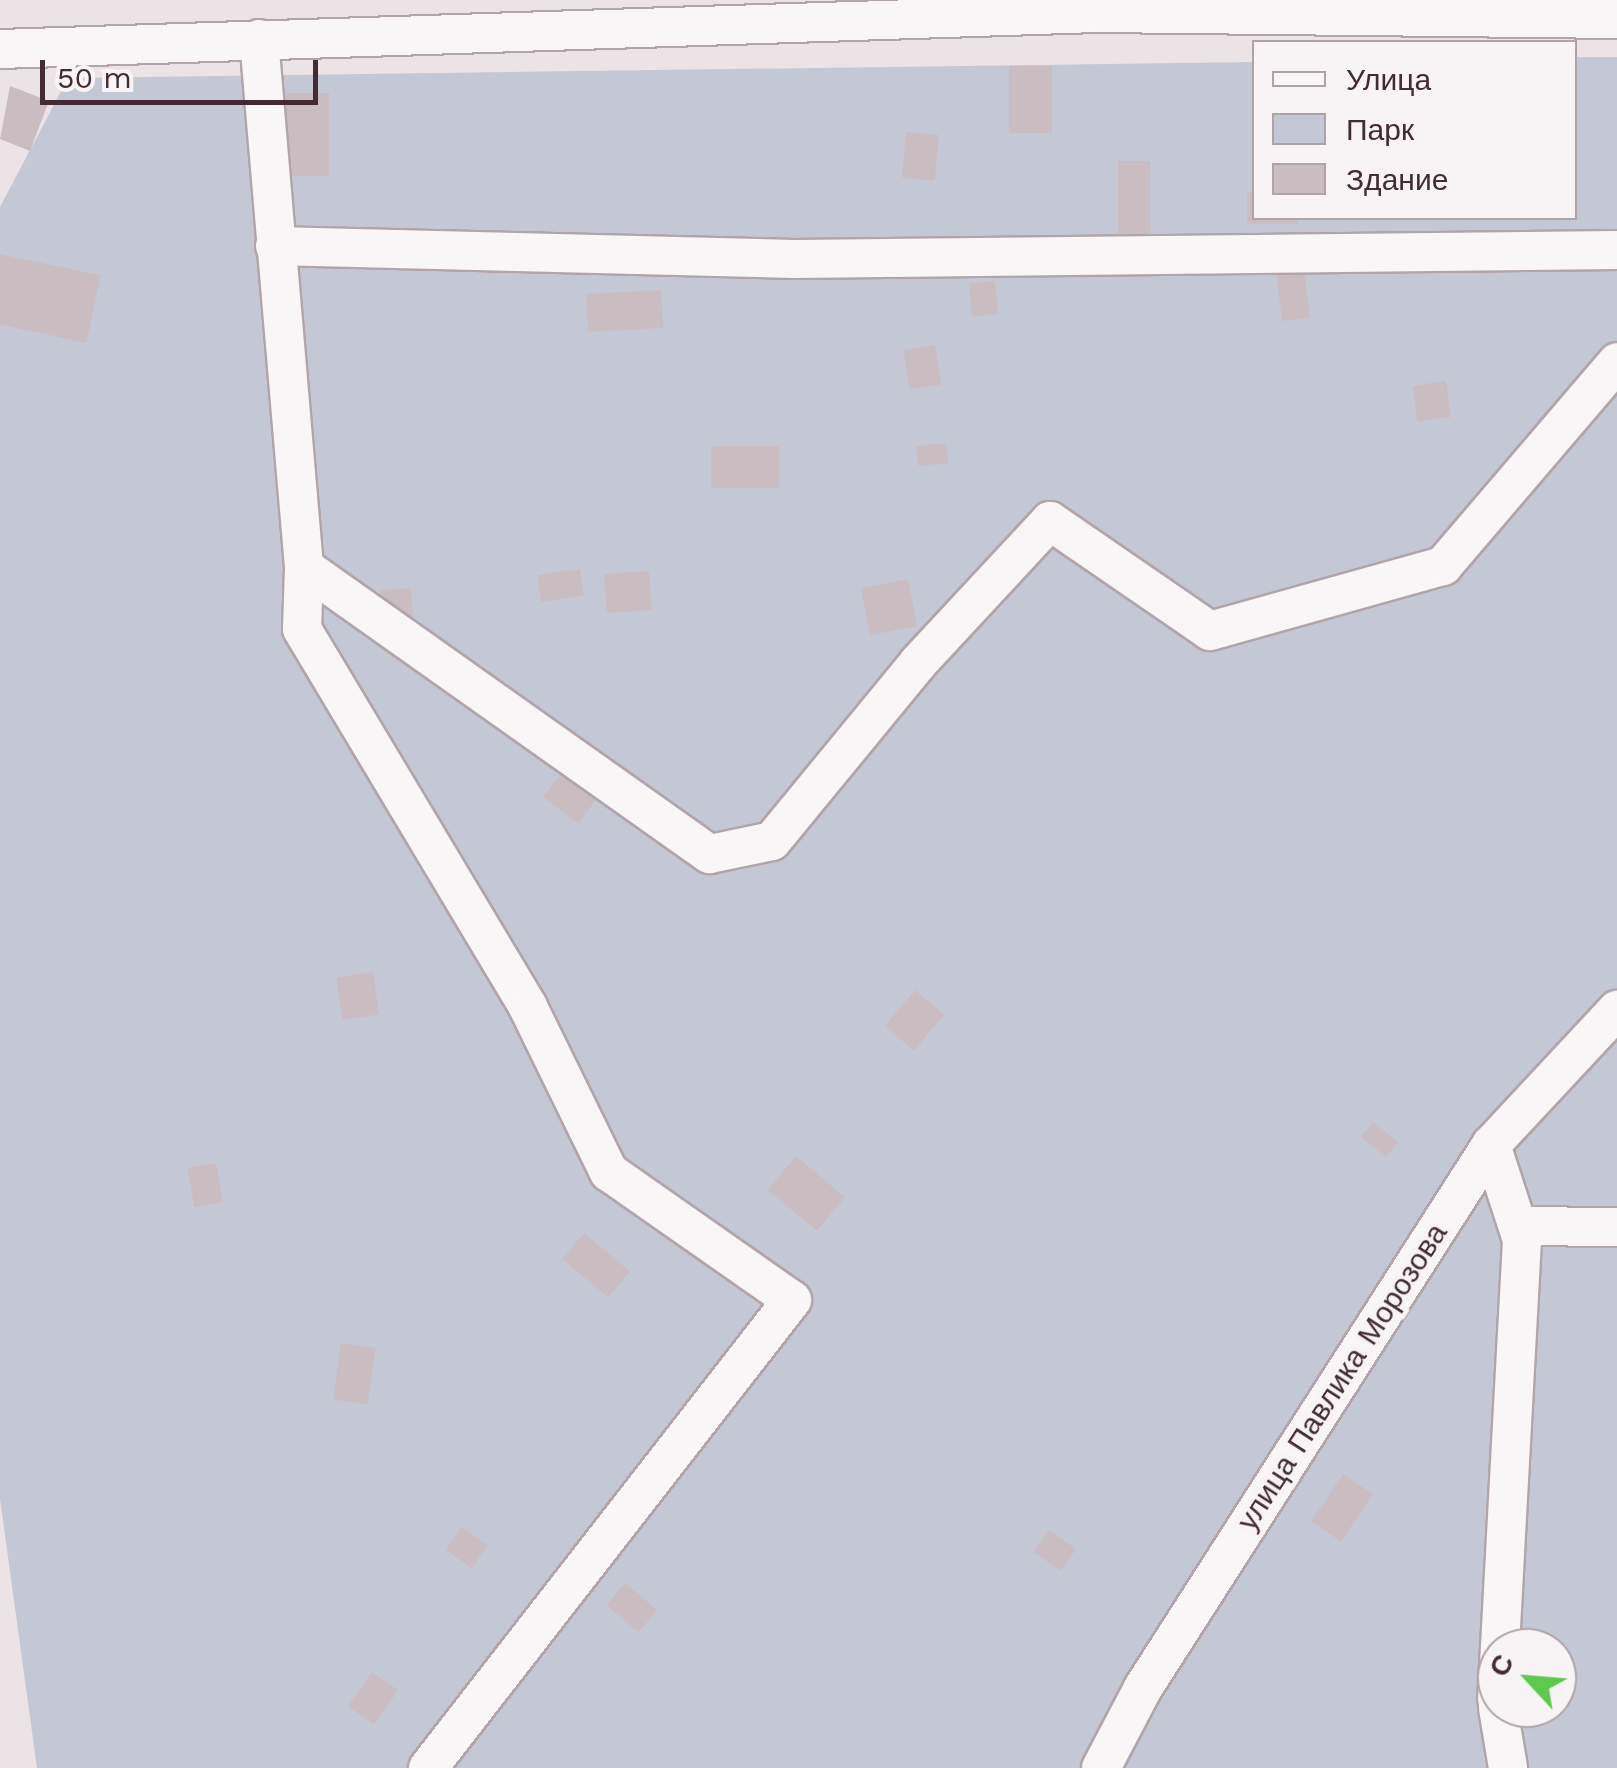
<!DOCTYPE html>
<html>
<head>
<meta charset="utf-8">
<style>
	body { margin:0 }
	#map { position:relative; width:1617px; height:1768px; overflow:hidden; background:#ebe3e6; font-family:"Work Sans",sans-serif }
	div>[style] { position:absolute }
	.green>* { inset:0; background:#c4c8d4 }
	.building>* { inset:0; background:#cabdc2; transform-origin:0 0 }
	.roads { filter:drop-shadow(2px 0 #b2a4a9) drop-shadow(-2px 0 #b2a4a9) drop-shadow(0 2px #b2a4a9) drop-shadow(0 -2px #b2a4a9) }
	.street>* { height:38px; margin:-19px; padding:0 19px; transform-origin:19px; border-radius:19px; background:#f9f6f7 }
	span { translate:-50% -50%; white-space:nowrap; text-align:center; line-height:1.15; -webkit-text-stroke:9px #f8f3f5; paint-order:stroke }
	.street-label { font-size:30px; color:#422b33 }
	.legend { position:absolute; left:1252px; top:40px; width:325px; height:180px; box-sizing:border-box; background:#f8f3f5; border:2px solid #afa3a7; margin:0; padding:12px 18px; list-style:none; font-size:30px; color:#422b33 }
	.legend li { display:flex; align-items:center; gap:20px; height:50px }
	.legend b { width:50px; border:2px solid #afa3a7 }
	.north { position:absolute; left:1477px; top:1628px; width:100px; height:100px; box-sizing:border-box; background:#f8f3f5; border:2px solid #afa3a7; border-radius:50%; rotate:296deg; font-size:28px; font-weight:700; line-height:40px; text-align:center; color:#422b33 }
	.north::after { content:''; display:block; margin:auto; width:35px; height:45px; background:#5ccb4c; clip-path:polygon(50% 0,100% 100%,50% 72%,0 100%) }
	.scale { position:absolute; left:40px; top:60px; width:278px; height:45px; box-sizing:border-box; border:5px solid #422b33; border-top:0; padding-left:12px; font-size:30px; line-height:35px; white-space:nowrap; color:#422b33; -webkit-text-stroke:8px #f8f3f5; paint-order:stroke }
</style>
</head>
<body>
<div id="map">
	<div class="green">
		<div style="clip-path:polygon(evenodd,1575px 57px,1617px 57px,1617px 1768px,37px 1768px,0 1499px,0 207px,68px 78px,1254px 62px,1254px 218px,1574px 218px,1575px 57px,1497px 1648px,1557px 1648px,1557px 1708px,1497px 1708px,1497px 1648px)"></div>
	</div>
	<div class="building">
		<div style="left:1009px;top:66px;width:43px;height:67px"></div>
		<div style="clip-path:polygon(10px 86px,49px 101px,30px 151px,0 139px)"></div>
		<div style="left:280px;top:93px;width:49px;height:83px"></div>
		<div style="left:906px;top:132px;width:33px;height:46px;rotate:5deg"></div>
		<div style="left:1118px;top:161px;width:32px;height:76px"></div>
		<div style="clip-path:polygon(1247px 192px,1254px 192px,1254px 218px,1298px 218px,1298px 224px,1247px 224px)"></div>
		<div style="left:0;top:254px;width:103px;height:69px;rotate:12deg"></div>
		<div style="left:1304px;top:270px;width:48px;height:28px;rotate:83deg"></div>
		<div style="left:995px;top:281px;width:33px;height:26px;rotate:85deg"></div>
		<div style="left:661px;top:290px;width:38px;height:75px;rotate:87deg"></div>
		<div style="left:935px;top:345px;width:40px;height:32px;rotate:81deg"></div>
		<div style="left:1446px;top:381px;width:36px;height:34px;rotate:82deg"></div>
		<div style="left:946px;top:443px;width:20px;height:30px;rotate:84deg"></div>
		<div style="left:711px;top:446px;width:68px;height:42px"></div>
		<div style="left:580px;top:569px;width:27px;height:43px;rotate:82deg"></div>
		<div style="left:649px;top:571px;width:39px;height:45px;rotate:86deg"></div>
		<div style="left:908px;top:579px;width:48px;height:48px;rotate:79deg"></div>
		<div style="left:411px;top:588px;width:29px;height:31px;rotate:86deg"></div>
		<div style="left:561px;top:773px;width:44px;height:30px;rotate:37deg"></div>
		<div style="left:373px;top:972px;width:43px;height:37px;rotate:82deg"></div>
		<div style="left:915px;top:990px;width:38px;height:47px;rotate:40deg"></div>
		<div style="left:1373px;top:1122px;width:32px;height:19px;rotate:39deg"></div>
		<div style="left:796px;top:1156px;width:64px;height:44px;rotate:40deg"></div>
		<div style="left:216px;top:1163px;width:40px;height:29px;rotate:80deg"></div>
		<div style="left:584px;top:1233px;width:60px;height:34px;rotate:40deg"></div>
		<div style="left:341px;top:1343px;width:35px;height:57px;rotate:8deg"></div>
		<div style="left:1343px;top:1474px;width:36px;height:57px;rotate:34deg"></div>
		<div style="left:462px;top:1527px;width:32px;height:28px;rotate:36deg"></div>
		<div style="left:1049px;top:1530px;width:33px;height:27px;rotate:35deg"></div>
		<div style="left:625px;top:1583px;width:42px;height:29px;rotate:40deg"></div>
		<div style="left:372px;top:1672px;width:32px;height:42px;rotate:35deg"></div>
	</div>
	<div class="roads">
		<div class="street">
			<div style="left:259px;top:39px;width:530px;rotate:85.13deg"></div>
			<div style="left:304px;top:567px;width:62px;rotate:91.8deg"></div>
			<div style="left:302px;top:629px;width:440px;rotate:59.1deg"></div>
			<div style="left:528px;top:1007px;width:184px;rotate:63.9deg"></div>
			<div style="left:609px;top:1172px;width:223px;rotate:35deg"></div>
			<div style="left:792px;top:1300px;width:593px;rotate:127.87deg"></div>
			<div style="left:0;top:49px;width:1099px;rotate:-1.88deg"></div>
			<div style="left:1098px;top:13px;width:519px;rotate:0.66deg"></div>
			<div style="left:275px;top:246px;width:520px;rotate:1.43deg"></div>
			<div style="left:795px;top:259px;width:822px;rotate:-0.63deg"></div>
			<div style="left:304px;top:567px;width:497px;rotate:35.3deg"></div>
			<div style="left:710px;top:854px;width:63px;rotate:-11.8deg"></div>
			<div style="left:772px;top:841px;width:230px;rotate:-50.6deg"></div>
			<div style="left:918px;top:663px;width:194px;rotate:-47.1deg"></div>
			<div style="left:1050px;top:521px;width:194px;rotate:34.5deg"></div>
			<div style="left:1210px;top:631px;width:242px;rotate:-15.6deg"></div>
			<div style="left:1443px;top:566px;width:268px;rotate:-49.5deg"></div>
			<div style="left:1491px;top:1145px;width:100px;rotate:71.9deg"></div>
			<div style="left:1522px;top:1240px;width:460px;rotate:93.1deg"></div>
			<div style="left:1519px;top:1226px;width:98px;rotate:0.6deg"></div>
			<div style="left:1498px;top:1708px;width:61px;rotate:80.5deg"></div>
			<div style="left:1101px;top:1768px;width:90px;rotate:-62.3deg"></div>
			<div style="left:1143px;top:1688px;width:645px;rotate:-57.34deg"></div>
			<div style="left:1491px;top:1145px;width:185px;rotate:-47deg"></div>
		</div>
	</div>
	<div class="street-label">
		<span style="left:1342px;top:1377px;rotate:-57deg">улица Павлика Морозова</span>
	</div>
	<ul class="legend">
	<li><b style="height:12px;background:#f9f6f7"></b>Улица</li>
	<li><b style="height:28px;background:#c4c8d4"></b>Парк</li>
	<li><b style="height:28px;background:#cabdc2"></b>Здание</li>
	</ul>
	<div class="north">С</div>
	<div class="scale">50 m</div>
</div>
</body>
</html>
